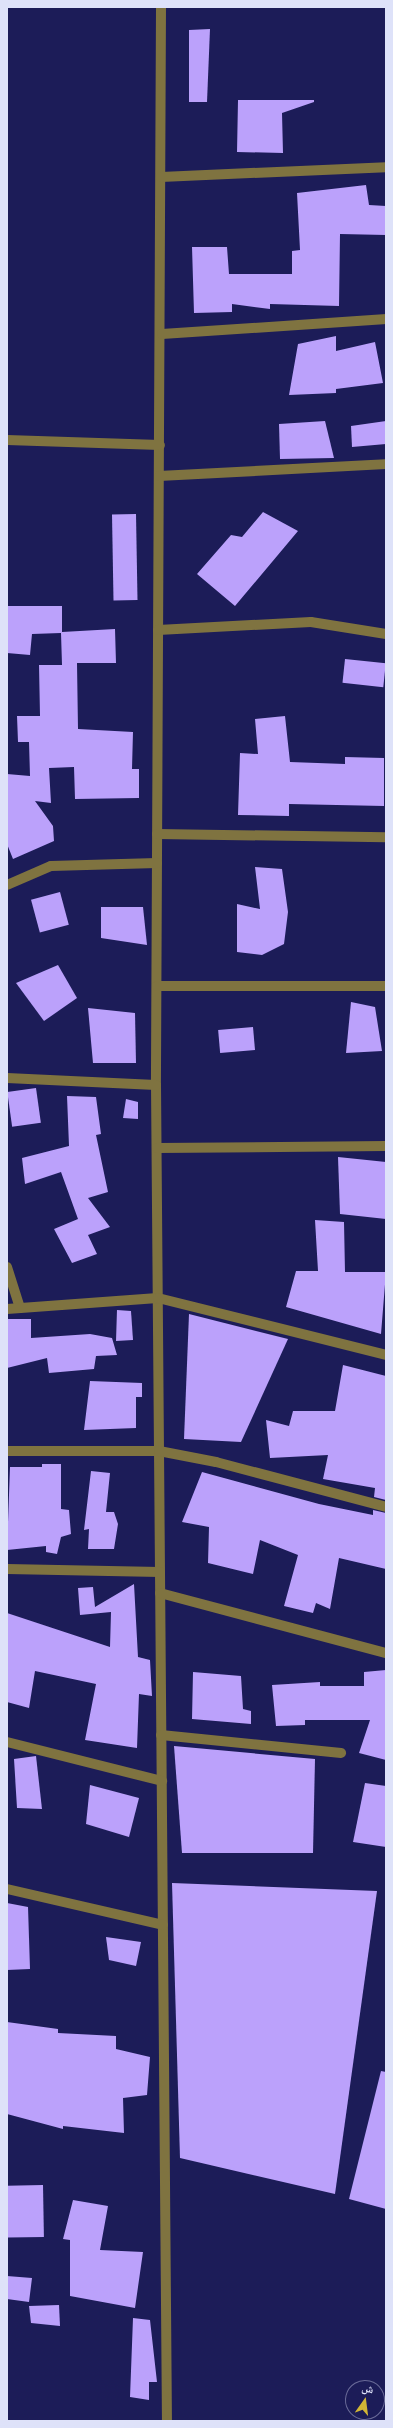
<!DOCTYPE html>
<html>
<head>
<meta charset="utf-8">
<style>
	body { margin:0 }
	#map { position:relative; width:393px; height:2428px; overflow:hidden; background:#1c1c58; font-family:"Roboto Serif","Noto Naskh Arabic",serif }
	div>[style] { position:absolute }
	.building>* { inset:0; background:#bba1fb; transform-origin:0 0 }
	.minor>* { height:10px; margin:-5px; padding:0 5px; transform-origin:5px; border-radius:5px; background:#7f7340 }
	span { translate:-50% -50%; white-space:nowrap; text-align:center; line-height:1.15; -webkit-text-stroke:4px #1c1c58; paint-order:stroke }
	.frame { position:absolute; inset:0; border:8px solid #dee2f9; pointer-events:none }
	.north { position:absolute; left:345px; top:2380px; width:40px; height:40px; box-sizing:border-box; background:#1c1c58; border:1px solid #6a6b98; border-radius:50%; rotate:14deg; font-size:11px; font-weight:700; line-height:16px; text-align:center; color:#dee2f9 }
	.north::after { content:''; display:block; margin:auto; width:14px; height:18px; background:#d2b635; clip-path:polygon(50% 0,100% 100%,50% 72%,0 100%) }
</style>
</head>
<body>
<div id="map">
	<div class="building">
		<div style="clip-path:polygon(210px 29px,207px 102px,189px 102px,189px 30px)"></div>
		<div style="clip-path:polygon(238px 100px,314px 100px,314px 102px,282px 113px,283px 153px,237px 152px)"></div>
		<div style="clip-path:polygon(366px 185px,369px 205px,386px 206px,386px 235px,340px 234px,339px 306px,270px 304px,270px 309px,232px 304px,232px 312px,194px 313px,192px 247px,227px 247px,229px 274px,292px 274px,292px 251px,300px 250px,297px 193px)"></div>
		<div style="clip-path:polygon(336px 336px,336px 351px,375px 342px,383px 383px,336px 389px,336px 393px,289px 395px,298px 344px)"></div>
		<div style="clip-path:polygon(325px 421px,334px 458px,280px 459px,279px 424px)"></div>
		<div style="clip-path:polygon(386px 421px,386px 444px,352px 447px,351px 426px)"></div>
		<div style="clip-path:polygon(263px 512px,298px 531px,235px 606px,197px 574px,231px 535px,242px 537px)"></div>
		<div style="left:136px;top:514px;width:86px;height:24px;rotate:89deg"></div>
		<div style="clip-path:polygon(7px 606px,62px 606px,62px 632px,115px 629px,116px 663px,77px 663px,78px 729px,133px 732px,132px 769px,139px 769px,139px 798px,75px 799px,74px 767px,49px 768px,51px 803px,35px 801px,53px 826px,54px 841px,13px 859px,7px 844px,7px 774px,30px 776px,29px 742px,18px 742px,17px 716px,40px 716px,39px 665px,62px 665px,61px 633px,32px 634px,30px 655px,7px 653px)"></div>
		<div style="left:345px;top:659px;width:41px;height:24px;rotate:6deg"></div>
		<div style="clip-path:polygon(285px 716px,290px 762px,345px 764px,345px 757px,384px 758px,384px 806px,289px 804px,289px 816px,238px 815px,240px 753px,258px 754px,255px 719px)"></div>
		<div style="clip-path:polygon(255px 867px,282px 869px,288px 912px,284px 944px,262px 955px,237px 952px,237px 904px,260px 909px)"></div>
		<div style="left:60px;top:892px;width:34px;height:30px;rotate:75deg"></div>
		<div style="clip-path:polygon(101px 907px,143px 907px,147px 945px,101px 938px)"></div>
		<div style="clip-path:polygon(58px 965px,77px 998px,44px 1021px,16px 983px)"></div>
		<div style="clip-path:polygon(351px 1002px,375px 1007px,382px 1051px,346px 1053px)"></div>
		<div style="clip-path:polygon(88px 1008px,135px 1013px,136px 1063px,93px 1063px)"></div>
		<div style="left:253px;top:1027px;width:23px;height:35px;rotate:85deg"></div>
		<div style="left:36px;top:1088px;width:35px;height:29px;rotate:82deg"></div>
		<div style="clip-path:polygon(67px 1096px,96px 1097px,101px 1134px,96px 1135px,108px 1192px,88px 1198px,110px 1227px,88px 1235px,97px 1254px,72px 1263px,54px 1229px,78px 1219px,61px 1172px,25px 1184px,22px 1158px,69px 1146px)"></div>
		<div style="clip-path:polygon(126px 1099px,138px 1102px,138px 1119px,123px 1118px)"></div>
		<div style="clip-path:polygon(338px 1157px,386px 1162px,386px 1219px,340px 1214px)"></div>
		<div style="clip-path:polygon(315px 1220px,344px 1222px,345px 1272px,386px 1272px,381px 1334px,286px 1307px,296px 1271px,318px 1271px)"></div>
		<div style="clip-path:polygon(117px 1310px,131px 1311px,133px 1340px,116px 1341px)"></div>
		<div style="clip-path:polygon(189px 1314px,288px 1339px,241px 1442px,184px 1439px)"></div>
		<div style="clip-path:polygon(7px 1319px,31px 1319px,31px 1338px,90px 1334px,112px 1338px,117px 1355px,96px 1356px,94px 1369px,49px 1373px,47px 1358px,7px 1368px)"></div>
		<div style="clip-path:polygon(343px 1365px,386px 1376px,386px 1500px,374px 1497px,375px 1488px,323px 1479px,328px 1455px,270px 1458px,266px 1420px,289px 1426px,293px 1411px,335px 1411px)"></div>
		<div style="clip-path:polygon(90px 1381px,142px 1383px,142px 1397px,136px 1397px,136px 1428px,84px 1430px)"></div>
		<div style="clip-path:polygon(42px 1464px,61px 1464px,61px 1509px,69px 1510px,71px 1534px,61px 1537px,57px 1554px,46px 1552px,46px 1546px,7px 1550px,10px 1467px,42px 1467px)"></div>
		<div style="clip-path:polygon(91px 1471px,110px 1473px,106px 1512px,114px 1512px,118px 1524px,114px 1549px,88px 1549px,89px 1529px,84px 1530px)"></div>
		<div style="clip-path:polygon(202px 1472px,319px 1504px,373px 1515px,373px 1510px,386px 1513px,386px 1569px,339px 1558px,330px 1609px,316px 1603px,313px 1613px,284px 1606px,298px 1555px,260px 1540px,253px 1574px,208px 1563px,209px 1527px,182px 1522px)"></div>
		<div style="clip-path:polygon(134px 1584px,138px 1657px,150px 1660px,152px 1696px,139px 1694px,137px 1748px,85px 1740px,96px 1684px,35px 1671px,29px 1708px,7px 1702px,7px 1613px,110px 1647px,111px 1612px,80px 1615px,78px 1588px,93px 1587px,95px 1607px)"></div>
		<div style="clip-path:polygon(386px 1670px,386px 1760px,359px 1753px,370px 1720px,305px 1720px,305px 1725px,276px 1726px,272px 1685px,320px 1682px,320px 1686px,364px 1686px,364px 1672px)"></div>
		<div style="clip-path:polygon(193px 1672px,241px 1676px,243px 1709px,251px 1711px,251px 1724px,192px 1719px)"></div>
		<div style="clip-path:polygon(174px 1746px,315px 1759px,313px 1853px,182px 1853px)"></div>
		<div style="clip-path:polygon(36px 1756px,42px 1809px,17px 1808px,14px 1759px)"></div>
		<div style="clip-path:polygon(365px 1783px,386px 1786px,386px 1847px,353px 1842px)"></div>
		<div style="clip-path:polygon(90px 1785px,139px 1798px,129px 1837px,86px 1824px)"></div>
		<div style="clip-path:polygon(172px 1883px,377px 1891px,335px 2194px,180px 2158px)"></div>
		<div style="clip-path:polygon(7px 1903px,28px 1907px,30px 1969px,7px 1970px)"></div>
		<div style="clip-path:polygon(106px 1937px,141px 1942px,136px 1966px,109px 1960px)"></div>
		<div style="clip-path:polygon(7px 2022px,58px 2029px,58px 2033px,116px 2036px,116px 2049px,150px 2057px,147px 2095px,123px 2098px,124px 2133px,63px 2126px,63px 2129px,7px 2114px)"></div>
		<div style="clip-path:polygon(381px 2071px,386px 2072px,386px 2209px,349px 2199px)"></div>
		<div style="left:43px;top:2185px;width:52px;height:36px;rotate:89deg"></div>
		<div style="clip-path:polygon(73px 2200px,108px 2206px,100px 2250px,143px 2252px,135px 2308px,70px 2296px,70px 2240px,63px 2239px)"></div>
		<div style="clip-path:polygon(7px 2276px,32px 2278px,29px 2302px,7px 2299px)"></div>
		<div style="clip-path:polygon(59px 2305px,60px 2326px,31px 2323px,29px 2306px)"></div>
		<div style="clip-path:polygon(133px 2318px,150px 2320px,157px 2382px,149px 2382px,149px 2400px,130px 2397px)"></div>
	</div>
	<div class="minor">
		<div style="left:161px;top:7px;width:1078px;rotate:90.27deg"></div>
		<div style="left:156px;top:1085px;width:1336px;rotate:89.53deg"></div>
		<div style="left:161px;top:177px;width:225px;rotate:-2.5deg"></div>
		<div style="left:162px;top:334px;width:225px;rotate:-3.8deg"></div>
		<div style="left:7px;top:440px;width:153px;rotate:1.9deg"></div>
		<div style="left:159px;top:476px;width:227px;rotate:-3deg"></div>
		<div style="left:158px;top:630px;width:153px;rotate:-3deg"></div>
		<div style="left:311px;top:622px;width:76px;rotate:9.1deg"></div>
		<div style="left:157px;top:834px;width:229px;rotate:0.8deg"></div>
		<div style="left:7px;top:885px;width:48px;rotate:-23.4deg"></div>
		<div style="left:51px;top:866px;width:106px;rotate:-1.6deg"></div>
		<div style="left:157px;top:986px;width:229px"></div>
		<div style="left:7px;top:1078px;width:149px;rotate:2.7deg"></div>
		<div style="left:157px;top:1148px;width:229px;rotate:-0.5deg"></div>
		<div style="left:7px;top:1267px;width:43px;rotate:72.4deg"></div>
		<div style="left:7px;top:1309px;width:151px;rotate:-4.2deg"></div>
		<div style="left:158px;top:1298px;width:235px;rotate:14deg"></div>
		<div style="left:7px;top:1451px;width:152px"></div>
		<div style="left:159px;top:1451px;width:58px;rotate:10.9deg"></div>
		<div style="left:216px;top:1462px;width:176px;rotate:14.8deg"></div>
		<div style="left:7px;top:1569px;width:153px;rotate:1.1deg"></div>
		<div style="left:160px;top:1593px;width:234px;rotate:14.9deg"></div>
		<div style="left:161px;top:1735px;width:181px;rotate:5.7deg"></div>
		<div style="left:7px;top:1742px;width:160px;rotate:14.1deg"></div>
		<div style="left:7px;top:1889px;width:160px;rotate:13deg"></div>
	</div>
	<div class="frame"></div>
	<div class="north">ش</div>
</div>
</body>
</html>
